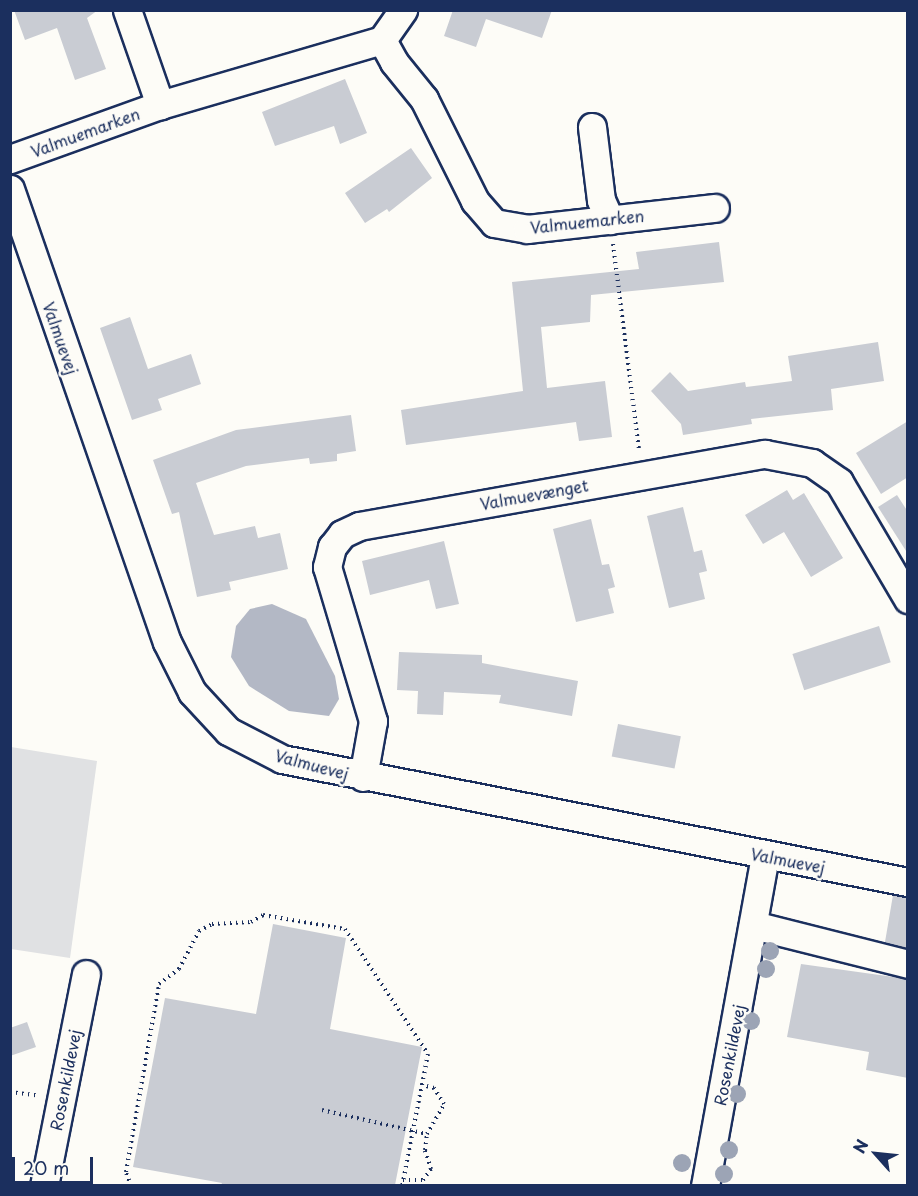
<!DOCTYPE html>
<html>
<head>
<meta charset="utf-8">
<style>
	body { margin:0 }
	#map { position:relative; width:918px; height:1196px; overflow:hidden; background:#fdfcf7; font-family:"Playpen Sans",sans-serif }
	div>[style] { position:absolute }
	.green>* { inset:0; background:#e0e1e3 }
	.water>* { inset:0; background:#b3b8c5 }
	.building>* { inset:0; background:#c9ccd3; transform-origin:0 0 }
	.path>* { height:4px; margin-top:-2px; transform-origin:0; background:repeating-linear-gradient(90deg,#1b2f5e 0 1.5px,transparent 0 6px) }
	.roads { filter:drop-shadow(2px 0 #1b2f5e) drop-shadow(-2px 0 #1b2f5e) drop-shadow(0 2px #1b2f5e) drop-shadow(0 -2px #1b2f5e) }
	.minor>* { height:27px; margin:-13.5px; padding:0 13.5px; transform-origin:13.5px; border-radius:13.5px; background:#fdfcf7 }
	.trees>* { width:18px; height:18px; margin:-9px; border-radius:50%; background:#9ca4b5 }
	span { translate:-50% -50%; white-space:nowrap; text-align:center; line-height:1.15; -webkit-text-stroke:5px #fdfcf7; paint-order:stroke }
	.street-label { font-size:16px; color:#1b2f5e }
	.frame { position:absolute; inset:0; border:12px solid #1b2f5e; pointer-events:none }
	.north { position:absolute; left:846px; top:1124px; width:60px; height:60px; -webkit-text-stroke:4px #fdfcf7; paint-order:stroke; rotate:297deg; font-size:16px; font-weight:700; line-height:24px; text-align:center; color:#1b2f5e }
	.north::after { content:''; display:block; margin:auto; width:21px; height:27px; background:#1b2f5e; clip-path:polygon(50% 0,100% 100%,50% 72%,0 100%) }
	.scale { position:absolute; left:12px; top:1157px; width:81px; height:27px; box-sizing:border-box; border:3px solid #1b2f5e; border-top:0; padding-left:8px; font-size:18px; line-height:21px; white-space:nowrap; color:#1b2f5e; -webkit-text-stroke:4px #fdfcf7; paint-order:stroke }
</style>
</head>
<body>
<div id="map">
	<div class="green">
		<div style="clip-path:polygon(11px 747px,97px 761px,70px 958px,11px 949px)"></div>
	</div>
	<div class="water">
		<div style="clip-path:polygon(272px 604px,306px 619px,335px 676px,339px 699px,329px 716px,289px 711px,249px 686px,231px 657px,236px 626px,250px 609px)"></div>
	</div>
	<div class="building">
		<div style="clip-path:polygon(14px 10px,98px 10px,87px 18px,106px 69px,75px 80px,57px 28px,25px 40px)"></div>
		<div style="clip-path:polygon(453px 10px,552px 10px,542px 38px,486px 19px,476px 47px,444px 36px)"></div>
		<div style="clip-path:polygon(345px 79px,367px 133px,340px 144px,334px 126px,275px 146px,262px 112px)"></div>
		<div style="clip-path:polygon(411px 148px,432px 178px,389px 212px,387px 209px,365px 223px,345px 193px)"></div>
		<div style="clip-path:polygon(719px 242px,724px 282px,591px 295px,590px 322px,541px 327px,547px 388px,605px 381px,612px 437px,579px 441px,576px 422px,406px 445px,401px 410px,523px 391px,512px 282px,639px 269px,636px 252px)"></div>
		<div style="clip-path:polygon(130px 317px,148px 369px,191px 354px,201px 384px,158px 399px,162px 410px,132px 420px,100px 328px)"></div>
		<div style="clip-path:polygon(878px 342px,884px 381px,831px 389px,833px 410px,751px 419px,752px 424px,683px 435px,681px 424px,651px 391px,670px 372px,688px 391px,745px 382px,746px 387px,792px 381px,788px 356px)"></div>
		<div style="clip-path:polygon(351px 415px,356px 451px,337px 454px,337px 461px,310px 464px,309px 458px,246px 466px,196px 483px,214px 535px,255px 526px,258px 538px,280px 533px,288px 569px,229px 582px,231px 590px,197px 597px,179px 512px,172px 514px,153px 460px,236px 430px)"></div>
		<div style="clip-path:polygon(908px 421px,908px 477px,881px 494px,856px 453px)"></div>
		<div style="clip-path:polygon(787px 490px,793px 500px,804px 493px,843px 558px,811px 577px,784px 532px,763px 544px,745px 515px)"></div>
		<div style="clip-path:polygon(897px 495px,908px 512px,908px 554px,878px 507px)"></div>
		<div style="clip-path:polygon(683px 507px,694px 552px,702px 550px,707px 571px,699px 573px,705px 599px,669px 608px,647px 516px)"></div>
		<div style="clip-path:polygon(591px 519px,602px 565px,609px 564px,615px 587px,608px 589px,614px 613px,576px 622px,553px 529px)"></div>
		<div style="clip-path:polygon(444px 541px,459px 604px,436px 609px,429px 580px,370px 595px,362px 561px)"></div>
		<div style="left:879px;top:626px;width:38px;height:91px;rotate:72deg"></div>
		<div style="clip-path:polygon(399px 652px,482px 655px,482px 663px,578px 681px,572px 716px,499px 703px,501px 695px,444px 692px,443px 715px,417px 714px,418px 691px,397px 690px)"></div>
		<div style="left:618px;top:724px;width:64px;height:33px;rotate:11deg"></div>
		<div style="clip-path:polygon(893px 895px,908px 897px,908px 948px,885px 942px)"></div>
		<div style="clip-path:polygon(273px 924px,346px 938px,330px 1029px,422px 1047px,395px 1185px,221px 1185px,222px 1183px,133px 1167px,165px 998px,256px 1014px)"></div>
		<div style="clip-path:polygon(801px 964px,908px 979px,908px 1078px,866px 1070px,869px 1052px,787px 1037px)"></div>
		<div style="clip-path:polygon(27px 1022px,36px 1047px,10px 1056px,10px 1028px)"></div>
	</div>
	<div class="path">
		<div style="left:613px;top:244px;width:209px;rotate:82.8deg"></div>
		<div style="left:10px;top:1092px;width:26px;rotate:7deg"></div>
		<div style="left:322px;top:1110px;width:108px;rotate:12.9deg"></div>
		<div style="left:403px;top:1180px;width:20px"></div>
		<div style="left:423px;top:1180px;width:14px;rotate:-54deg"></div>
		<div style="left:431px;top:1169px;width:20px;rotate:-108deg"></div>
		<div style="left:425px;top:1150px;width:16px;rotate:-83deg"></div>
		<div style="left:427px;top:1134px;width:34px;rotate:-60deg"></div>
		<div style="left:444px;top:1104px;width:19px;rotate:-122deg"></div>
		<div style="left:434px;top:1088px;width:12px;rotate:-166deg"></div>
		<div style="left:131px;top:1186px;width:15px;rotate:-110deg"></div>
		<div style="left:126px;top:1172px;width:191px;rotate:-80deg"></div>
		<div style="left:159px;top:984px;width:25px;rotate:-37deg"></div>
		<div style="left:179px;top:969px;width:43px;rotate:-62.2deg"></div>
		<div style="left:199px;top:931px;width:15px;rotate:-28deg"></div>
		<div style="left:212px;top:924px;width:39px;rotate:-3deg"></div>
		<div style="left:251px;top:922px;width:14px;rotate:-30deg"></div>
		<div style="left:263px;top:915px;width:83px;rotate:9.7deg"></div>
		<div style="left:345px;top:929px;width:150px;rotate:56.4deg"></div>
		<div style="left:428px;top:1054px;width:135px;rotate:101.1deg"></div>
	</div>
	<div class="roads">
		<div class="minor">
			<div style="left:127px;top:10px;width:101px;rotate:70.8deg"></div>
			<div style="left:382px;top:40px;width:37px;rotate:-55deg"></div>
			<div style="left:592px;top:127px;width:74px;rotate:83deg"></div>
			<div style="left:601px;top:200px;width:22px;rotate:66deg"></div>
			<div style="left:10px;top:159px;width:159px;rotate:-19.8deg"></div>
			<div style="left:160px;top:105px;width:231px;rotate:-16.3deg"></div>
			<div style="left:382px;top:40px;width:25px;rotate:61deg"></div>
			<div style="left:394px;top:62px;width:48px;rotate:51deg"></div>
			<div style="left:424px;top:99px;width:114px;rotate:63.4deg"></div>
			<div style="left:475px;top:201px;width:29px;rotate:49deg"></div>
			<div style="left:494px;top:223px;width:34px;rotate:10deg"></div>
			<div style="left:527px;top:229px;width:189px;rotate:-6.4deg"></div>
			<div style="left:10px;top:189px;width:479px;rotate:70.9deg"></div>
			<div style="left:167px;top:642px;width:56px;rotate:63.4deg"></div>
			<div style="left:192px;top:692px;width:53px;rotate:47.3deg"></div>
			<div style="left:228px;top:731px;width:61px;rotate:27.4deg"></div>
			<div style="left:282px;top:759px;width:638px;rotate:11.12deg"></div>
			<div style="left:363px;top:777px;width:57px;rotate:-79.9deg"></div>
			<div style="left:373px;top:721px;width:161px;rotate:-106.6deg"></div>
			<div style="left:327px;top:567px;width:21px;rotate:-76deg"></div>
			<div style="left:332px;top:547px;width:16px;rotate:-52deg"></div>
			<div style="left:342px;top:534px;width:19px;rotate:-25deg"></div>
			<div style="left:359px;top:526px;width:412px;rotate:-10.1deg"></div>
			<div style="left:765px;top:454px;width:48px;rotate:10.8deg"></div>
			<div style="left:812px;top:463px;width:33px;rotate:35deg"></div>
			<div style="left:839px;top:482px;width:136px;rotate:59.5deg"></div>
			<div style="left:753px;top:925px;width:160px;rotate:14.1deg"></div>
			<div style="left:44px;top:1186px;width:216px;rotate:-78.8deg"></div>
			<div style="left:705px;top:1186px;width:336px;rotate:-79.7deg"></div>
		</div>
	</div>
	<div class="trees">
		<div style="left:770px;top:951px"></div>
		<div style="left:766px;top:969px"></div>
		<div style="left:751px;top:1021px"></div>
		<div style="left:737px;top:1094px"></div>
		<div style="left:729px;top:1150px"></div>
		<div style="left:682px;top:1163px"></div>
		<div style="left:724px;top:1174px"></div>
	</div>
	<div class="street-label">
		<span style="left:85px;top:132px;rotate:-20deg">Valmuemarken</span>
		<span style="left:587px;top:221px;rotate:-6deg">Valmuemarken</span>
		<span style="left:61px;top:338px;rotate:71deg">Valmuevej</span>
		<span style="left:534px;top:494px;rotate:-10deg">Valmuevænget</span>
		<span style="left:312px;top:764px;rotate:15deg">Valmuevej</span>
		<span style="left:788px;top:860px;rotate:11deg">Valmuevej</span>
		<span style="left:729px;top:1055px;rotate:-79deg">Rosenkildevej</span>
		<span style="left:65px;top:1080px;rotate:-79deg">Rosenkildevej</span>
	</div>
	<div class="frame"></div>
	<div class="north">N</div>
	<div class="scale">20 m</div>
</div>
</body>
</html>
